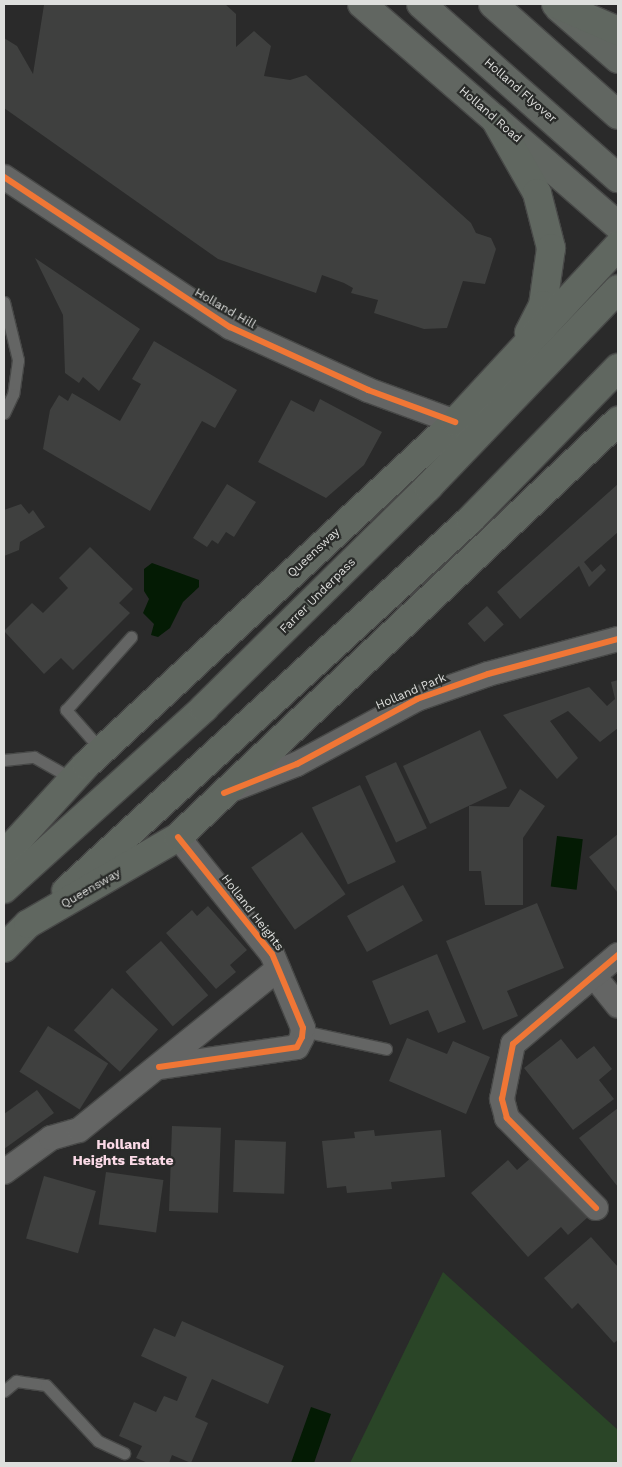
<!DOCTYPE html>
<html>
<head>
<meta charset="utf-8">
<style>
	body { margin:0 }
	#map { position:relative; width:622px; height:1467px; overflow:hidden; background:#2a2a2a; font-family:"Work Sans",sans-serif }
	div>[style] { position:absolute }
	.green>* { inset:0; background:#2a4527 }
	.water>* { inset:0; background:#041b04; transform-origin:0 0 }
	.building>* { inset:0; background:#3f403f; transform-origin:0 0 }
	.roads { filter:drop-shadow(1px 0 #474847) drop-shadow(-1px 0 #474847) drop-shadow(0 1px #474847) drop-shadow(0 -1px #474847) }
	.service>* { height:11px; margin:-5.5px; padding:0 5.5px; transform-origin:5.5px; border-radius:5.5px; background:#646564 }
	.minor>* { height:24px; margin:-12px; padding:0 12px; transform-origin:12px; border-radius:12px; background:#646564 }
	.primary>* { height:28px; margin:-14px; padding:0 14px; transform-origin:14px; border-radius:14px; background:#616661 }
	.trunk>* { height:28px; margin:-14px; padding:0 14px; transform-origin:14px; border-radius:14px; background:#606760 }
	.cycleway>* { height:6px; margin:-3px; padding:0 3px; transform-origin:3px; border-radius:3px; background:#f07635 }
	span { translate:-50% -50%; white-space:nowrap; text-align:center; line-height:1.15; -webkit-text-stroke:4.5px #292b29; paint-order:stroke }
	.street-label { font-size:12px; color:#dedfdd }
	.neighbourhood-label { font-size:14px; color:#fbdae7; font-weight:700 }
	.frame { position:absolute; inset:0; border:5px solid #dedfdd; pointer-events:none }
</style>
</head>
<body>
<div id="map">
	<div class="green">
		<div style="clip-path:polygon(443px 1272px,618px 1430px,618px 1463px,350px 1463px)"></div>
	</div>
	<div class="water">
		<div style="clip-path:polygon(152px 563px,199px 580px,199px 587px,183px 602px,170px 628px,158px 637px,151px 635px,154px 624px,143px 613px,149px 599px,144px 591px,144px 569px)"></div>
		<div style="left:557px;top:836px;width:26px;height:51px;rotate:7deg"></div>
		<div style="clip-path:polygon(311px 1407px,331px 1414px,314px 1463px,291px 1463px)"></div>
	</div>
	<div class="building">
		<div style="clip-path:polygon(225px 4px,236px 14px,236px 47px,254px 31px,271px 46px,264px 76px,290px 80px,306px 75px,471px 223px,476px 233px,491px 238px,496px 249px,485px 284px,463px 281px,447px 328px,424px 329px,374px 313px,378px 300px,351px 293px,353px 288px,344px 283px,322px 275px,316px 293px,218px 259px,4px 108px,4px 38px,17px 46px,33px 74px,44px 5px)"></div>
		<div style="clip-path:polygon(35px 258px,140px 329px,99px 391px,83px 377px,79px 383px,65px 373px,63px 315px)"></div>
		<div style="clip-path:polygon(154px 341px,237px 390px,215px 428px,202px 421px,150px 511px,43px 449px,50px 410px,59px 395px,68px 401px,72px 393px,120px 421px,141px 384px,132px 379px)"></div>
		<div style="clip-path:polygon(320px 399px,382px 432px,364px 465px,326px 498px,258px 462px,291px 400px,314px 412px)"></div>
		<div style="clip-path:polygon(227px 484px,256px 502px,234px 537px,226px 532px,218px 544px,212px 540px,207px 547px,193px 538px)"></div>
		<div style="clip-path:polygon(618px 484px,618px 532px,584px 562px,592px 572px,601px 564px,606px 570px,589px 587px,579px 566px,520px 619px,497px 592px)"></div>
		<div style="clip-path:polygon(21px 504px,29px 514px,33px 510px,45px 527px,20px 542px,19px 550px,4px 556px,4px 510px)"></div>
		<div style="clip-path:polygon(90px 547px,133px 589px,119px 603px,130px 613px,73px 670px,61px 658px,44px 674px,4px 631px,32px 603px,43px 613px,68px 588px,59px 578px)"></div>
		<div style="left:487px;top:606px;width:25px;height:26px;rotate:48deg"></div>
		<div style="clip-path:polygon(618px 680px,618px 728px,600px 742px,568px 711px,550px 721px,578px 758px,557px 779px,503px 715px,589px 687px,607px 706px,615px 699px,611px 682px)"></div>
		<div style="left:480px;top:730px;width:64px;height:85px;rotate:65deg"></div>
		<div style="left:396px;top:762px;width:73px;height:34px;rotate:65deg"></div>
		<div style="left:360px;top:785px;width:85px;height:53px;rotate:65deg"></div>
		<div style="clip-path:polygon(520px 789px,545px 806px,523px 838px,523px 905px,485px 905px,481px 871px,469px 871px,469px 806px,509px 807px)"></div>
		<div style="left:302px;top:832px;width:76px;height:62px;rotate:55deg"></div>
		<div style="clip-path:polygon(618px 834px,618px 893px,589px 857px)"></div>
		<div style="left:403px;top:885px;width:41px;height:64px;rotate:61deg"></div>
		<div style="clip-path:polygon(537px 903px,564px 968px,507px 991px,518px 1016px,483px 1030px,446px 941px)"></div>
		<div style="clip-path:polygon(208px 906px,247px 950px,230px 965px,236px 972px,216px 989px,166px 933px,192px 910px,197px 916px)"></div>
		<div style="left:161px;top:941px;width:72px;height:47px;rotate:49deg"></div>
		<div style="clip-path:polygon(437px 954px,466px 1022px,438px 1033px,428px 1010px,390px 1025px,372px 981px)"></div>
		<div style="left:112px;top:988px;width:62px;height:57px;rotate:42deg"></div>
		<div style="left:48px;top:1026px;width:71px;height:54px;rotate:32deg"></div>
		<div style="clip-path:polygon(407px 1038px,447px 1054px,453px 1041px,490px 1057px,466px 1114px,389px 1081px)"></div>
		<div style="clip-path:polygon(561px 1039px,577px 1059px,594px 1046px,612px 1069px,599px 1080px,614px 1099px,573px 1130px,524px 1068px)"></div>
		<div style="clip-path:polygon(37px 1090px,54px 1113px,4px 1149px,4px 1114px)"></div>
		<div style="clip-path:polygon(618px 1108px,618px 1187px,579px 1138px)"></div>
		<div style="left:172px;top:1126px;width:49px;height:85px;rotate:2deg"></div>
		<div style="clip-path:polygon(374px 1130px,375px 1136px,441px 1130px,445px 1177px,391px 1182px,392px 1189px,347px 1193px,346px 1186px,327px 1188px,322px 1141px,355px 1138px,354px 1132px)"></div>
		<div style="left:235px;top:1140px;width:51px;height:52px;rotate:2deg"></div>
		<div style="clip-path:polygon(533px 1156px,588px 1217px,568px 1235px,561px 1227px,528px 1257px,471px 1193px,508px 1160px,517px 1170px)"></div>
		<div style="left:106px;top:1172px;width:58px;height:53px;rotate:8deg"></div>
		<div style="left:44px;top:1176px;width:54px;height:65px;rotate:16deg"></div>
		<div style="clip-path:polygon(591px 1237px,618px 1267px,618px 1340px,614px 1343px,578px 1303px,572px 1309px,544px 1278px)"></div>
		<div style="clip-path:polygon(182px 1321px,284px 1366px,268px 1404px,212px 1379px,195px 1417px,208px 1423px,191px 1463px,172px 1455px,169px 1463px,148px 1463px,136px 1458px,142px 1446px,119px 1436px,134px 1402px,156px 1412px,164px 1396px,177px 1401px,187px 1377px,141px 1356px,154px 1328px,175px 1337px)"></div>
	</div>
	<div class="roads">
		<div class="service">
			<div style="left:4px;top:302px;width:60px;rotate:76.4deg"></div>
			<div style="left:18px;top:360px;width:34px;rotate:98deg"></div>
			<div style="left:13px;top:394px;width:21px;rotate:115deg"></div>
			<div style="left:102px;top:751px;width:55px;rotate:-131.3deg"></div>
			<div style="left:66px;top:710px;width:98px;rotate:-48.3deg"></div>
			<div style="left:4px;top:760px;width:30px;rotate:-6deg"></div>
			<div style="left:34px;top:757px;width:45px;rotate:29.4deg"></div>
			<div style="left:303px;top:1031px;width:85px;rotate:12.2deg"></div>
			<div style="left:4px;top:1391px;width:16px;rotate:-40deg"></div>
			<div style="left:16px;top:1381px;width:30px;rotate:8deg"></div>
			<div style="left:46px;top:1385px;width:76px;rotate:47.1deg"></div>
			<div style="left:98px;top:1441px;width:29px;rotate:25deg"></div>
		</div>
		<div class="minor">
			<div style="left:4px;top:177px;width:271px;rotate:33.6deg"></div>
			<div style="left:230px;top:327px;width:152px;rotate:24.5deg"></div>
			<div style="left:368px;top:390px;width:93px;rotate:20.2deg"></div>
			<div style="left:228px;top:791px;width:74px;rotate:-21.4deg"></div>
			<div style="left:297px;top:764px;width:136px;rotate:-28.4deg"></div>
			<div style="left:417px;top:699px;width:75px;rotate:-19.4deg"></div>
			<div style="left:488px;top:674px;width:135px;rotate:-15.1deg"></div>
			<div style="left:594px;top:976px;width:38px;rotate:51deg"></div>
			<div style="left:159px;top:1067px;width:139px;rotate:-8.2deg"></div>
			<div style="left:297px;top:1047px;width:11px;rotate:-63deg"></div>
			<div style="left:302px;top:1037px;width:9px;rotate:-84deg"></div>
			<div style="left:303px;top:1028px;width:80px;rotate:-112.7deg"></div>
			<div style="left:272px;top:954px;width:150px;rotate:-128.8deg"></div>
			<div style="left:4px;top:1172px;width:58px;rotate:-35.9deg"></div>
			<div style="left:51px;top:1138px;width:29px;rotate:-16deg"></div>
			<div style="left:79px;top:1130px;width:256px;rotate:-39deg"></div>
			<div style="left:596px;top:1208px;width:127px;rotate:-134.7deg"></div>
			<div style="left:507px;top:1118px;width:20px;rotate:-105deg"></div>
			<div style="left:502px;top:1099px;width:56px;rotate:-78.7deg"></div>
			<div style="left:513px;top:1044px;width:138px;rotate:-40.3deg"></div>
		</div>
		<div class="primary">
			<div style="left:362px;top:4px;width:339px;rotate:40.9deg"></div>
			<div style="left:421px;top:4px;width:263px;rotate:41.5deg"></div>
			<div style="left:493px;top:4px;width:167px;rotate:41.6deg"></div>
			<div style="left:559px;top:8px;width:78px;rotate:40.8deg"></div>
		</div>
		<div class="trunk">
			<div style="left:556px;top:4px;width:68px;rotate:23.5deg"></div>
			<div style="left:495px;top:119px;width:85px;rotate:60.4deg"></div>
			<div style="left:537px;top:193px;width:57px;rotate:75.7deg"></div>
			<div style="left:551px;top:248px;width:58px;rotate:98deg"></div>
			<div style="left:543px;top:305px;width:31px;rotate:117deg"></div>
			<div style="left:4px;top:855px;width:122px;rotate:-47.7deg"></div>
			<div style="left:86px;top:765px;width:504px;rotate:-42.91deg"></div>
			<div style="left:455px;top:422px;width:240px;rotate:-47.2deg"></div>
			<div style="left:4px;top:889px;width:270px;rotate:-42.1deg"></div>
			<div style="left:204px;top:708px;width:315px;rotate:-44.6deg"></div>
			<div style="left:428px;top:487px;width:274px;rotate:-46.2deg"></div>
			<div style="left:66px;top:891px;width:549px;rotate:-42.56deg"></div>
			<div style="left:470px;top:520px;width:212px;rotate:-45.8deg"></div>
			<div style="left:4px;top:948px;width:34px;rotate:-45deg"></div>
			<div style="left:28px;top:924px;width:173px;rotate:-30.1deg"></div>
			<div style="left:178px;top:837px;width:606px;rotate:-43.39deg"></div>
		</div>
	</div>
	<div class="cycleway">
		<div style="left:4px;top:177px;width:271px;rotate:33.6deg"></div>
		<div style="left:230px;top:327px;width:152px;rotate:24.5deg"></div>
		<div style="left:368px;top:390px;width:93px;rotate:20.2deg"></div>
		<div style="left:224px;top:793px;width:79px;rotate:-21.7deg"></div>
		<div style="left:297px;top:764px;width:136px;rotate:-28.4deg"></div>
		<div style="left:417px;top:699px;width:75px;rotate:-19.4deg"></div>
		<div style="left:488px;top:674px;width:135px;rotate:-15.1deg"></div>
		<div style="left:159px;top:1067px;width:139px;rotate:-8.2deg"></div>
		<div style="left:297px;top:1047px;width:11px;rotate:-63deg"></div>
		<div style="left:302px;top:1037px;width:9px;rotate:-84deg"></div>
		<div style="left:303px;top:1028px;width:80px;rotate:-112.7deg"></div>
		<div style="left:272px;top:954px;width:150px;rotate:-128.8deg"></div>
		<div style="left:596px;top:1208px;width:127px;rotate:-134.7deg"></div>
		<div style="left:507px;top:1118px;width:20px;rotate:-105deg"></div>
		<div style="left:502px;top:1099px;width:56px;rotate:-78.7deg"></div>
		<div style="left:513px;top:1044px;width:138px;rotate:-40.3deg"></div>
	</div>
	<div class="street-label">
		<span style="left:520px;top:91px;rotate:41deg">Holland Flyover</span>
		<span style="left:490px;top:115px;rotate:41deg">Holland Road</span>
		<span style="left:225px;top:309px;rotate:30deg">Holland Hill</span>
		<span style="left:314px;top:553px;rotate:-43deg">Queensway</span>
		<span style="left:318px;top:596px;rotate:-45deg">Farrer Underpass</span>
		<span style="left:411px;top:692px;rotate:-23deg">Holland Park</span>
		<span style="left:91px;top:889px;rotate:-30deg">Queensway</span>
		<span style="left:252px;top:913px;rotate:52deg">Holland Heights</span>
	</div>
	<div class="neighbourhood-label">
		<span style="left:123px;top:1152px">Holland<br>Heights Estate</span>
	</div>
	<div class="frame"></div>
</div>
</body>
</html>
